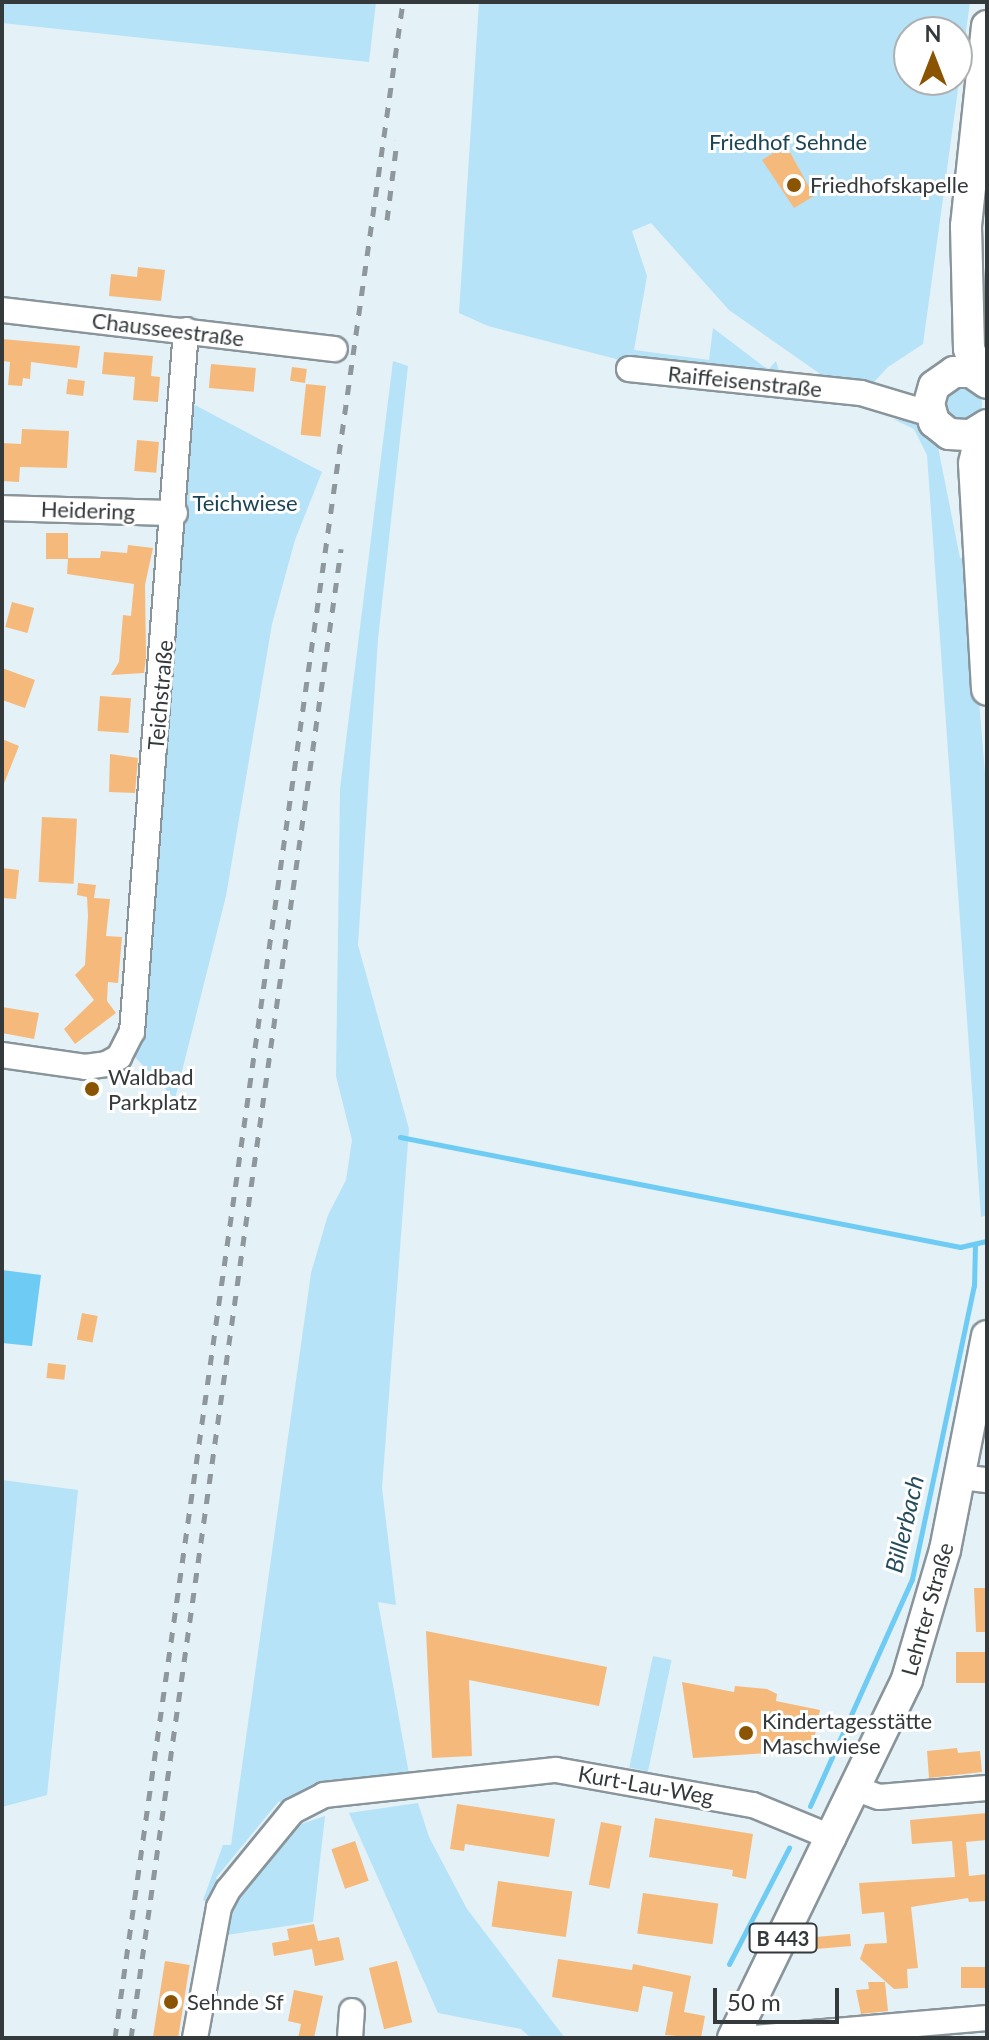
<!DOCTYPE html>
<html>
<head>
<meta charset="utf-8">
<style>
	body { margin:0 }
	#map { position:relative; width:989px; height:2040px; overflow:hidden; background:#e4f1f7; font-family:Lato,sans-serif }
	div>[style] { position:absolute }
	.green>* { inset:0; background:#b6e3f7; transform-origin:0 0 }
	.round { border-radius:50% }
	.water>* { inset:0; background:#6ecbf3 }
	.stream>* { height:5px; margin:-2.5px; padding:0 2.5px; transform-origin:2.5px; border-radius:2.5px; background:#6ecbf3 }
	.building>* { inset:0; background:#f5ba7b; transform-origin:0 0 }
	.roads { filter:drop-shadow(2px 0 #89959b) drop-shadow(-2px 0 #89959b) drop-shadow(0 2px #89959b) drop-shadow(0 -2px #89959b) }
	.minor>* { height:24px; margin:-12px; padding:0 12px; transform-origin:12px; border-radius:12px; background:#fff }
	.major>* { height:30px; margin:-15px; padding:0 15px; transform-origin:15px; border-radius:15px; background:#fff }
	.rail>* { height:5px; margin-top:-2.5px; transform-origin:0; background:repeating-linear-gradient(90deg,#8e979c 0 10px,transparent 0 20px) }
	.dots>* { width:22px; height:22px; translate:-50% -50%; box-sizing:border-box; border:4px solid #fff; border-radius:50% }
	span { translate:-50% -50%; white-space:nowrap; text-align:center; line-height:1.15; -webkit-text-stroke:6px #fff; paint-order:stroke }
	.shield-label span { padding:2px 6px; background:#fff; border:2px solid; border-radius:6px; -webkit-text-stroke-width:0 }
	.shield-label { font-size:20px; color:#34393b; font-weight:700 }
	.park-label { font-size:22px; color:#1b4455 }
	.poi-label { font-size:22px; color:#34393b }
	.left { translate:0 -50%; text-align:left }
	.street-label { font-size:22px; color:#34393b }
	.water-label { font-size:24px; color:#244c5d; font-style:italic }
	.frame { position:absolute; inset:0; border:4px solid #34393b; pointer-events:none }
	.north { position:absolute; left:893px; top:16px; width:80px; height:80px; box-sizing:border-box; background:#fff; border:2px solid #aeb0b1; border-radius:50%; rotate:0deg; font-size:22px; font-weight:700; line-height:32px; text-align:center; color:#34393b }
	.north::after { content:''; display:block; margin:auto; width:28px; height:36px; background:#8a5403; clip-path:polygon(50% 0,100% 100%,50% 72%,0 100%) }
	.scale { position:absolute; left:713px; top:1988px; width:126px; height:36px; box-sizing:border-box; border:4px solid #34393b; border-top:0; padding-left:10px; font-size:24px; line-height:28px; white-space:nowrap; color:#34393b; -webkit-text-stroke:6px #fff; paint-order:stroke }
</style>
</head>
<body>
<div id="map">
	<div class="green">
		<div style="clip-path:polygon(2px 2px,376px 2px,369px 62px,2px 23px)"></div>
		<div style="clip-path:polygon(evenodd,479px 2px,970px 2px,923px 344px,888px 367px,872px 384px,826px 378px,729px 310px,651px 223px,632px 231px,647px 276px,634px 350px,709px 360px,713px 328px,763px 366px,769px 369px,776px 361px,781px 377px,636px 364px,488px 326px,459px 313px,479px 2px,909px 32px,957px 32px,957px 80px,909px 80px,909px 32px)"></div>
		<div style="clip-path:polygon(393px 361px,408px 366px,378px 639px,358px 945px,409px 1129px,382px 1488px,396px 1605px,378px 1602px,409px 1774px,314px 1787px,286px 1806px,279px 1801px,216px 1878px,224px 1886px,214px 1906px,203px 1900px,223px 1845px,231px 1845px,311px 1273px,328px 1215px,346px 1180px,352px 1140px,336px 1076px,340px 789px)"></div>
		<div class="round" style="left:944px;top:385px;width:38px;height:38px"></div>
		<div style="clip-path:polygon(193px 404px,322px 472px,295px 540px,272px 624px,226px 896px,175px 1099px,133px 1055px,144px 1032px)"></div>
		<div style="clip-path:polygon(893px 419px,919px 423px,938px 447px,960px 558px,967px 558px,987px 797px,987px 1215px,981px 1217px,927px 455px,914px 429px)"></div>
		<div style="clip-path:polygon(2px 1480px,78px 1490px,47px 1795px,2px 1807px)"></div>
		<div style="left:653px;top:1656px;width:19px;height:114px;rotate:12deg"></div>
		<div style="clip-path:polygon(418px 1803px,429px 1837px,467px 1909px,565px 2038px,531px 2038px,521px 2029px,438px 2013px,349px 1813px)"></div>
		<div style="clip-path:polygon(325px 1816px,313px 1922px,227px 1935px,233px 1908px,249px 1885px,298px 1825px)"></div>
	</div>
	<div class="water">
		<div style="clip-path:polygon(2px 1270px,41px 1275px,32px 1346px,2px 1343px)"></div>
	</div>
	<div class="stream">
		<div style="left:400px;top:1137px;width:571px;rotate:11.11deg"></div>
		<div style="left:960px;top:1247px;width:28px;rotate:-13deg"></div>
		<div style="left:810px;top:1806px;width:249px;rotate:-65.8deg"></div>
		<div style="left:912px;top:1579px;width:299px;rotate:-78.1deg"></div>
		<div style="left:974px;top:1286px;width:40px;rotate:-88.6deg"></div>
		<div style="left:729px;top:1964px;width:131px;rotate:-62.7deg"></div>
	</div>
	<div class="building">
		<div style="clip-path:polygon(786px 145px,814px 196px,794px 208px,762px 160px)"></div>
		<div style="clip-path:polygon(138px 267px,165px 270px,161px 301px,109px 296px,111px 274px,137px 277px)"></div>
		<div style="clip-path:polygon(2px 339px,80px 346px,77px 368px,31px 362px,30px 379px,23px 378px,22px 386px,8px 385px,10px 362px,2px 361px)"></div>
		<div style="clip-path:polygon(104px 352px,153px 356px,151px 376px,160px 377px,158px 402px,133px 400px,135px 377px,102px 374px)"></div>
		<div style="left:211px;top:364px;width:45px;height:24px;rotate:5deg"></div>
		<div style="left:292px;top:367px;width:15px;height:14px;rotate:8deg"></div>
		<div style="left:68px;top:379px;width:17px;height:15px;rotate:7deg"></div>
		<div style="left:306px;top:384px;width:20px;height:51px;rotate:6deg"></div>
		<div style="clip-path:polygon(22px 429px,69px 431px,67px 468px,20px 467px,19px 482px,2px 481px,2px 443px,21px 444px)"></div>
		<div style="left:137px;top:440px;width:22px;height:31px;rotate:5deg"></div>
		<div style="left:46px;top:533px;width:22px;height:26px"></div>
		<div style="clip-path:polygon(128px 545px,153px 548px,145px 585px,146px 658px,144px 673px,111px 675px,119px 662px,123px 615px,131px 616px,134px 584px,67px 574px,68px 558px,100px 558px,101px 551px,127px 553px)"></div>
		<div style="left:12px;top:602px;width:23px;height:26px;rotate:15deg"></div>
		<div style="clip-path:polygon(2px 668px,35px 680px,25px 708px,2px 700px)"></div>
		<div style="left:100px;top:696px;width:31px;height:35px;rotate:4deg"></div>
		<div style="clip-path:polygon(2px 739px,19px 746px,3px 786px,2px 786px)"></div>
		<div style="clip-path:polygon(110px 754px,138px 758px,135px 793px,109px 792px)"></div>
		<div style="left:42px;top:817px;width:35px;height:65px;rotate:3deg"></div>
		<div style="clip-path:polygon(2px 868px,19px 870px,16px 899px,2px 898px)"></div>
		<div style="clip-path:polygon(78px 883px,96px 885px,94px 898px,110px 899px,106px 936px,122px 937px,118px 983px,108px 982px,107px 1001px,116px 1013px,75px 1044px,64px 1029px,94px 1000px,75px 975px,85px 965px,88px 916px,87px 897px,77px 895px)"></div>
		<div style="clip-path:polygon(2px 1007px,39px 1013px,34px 1039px,2px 1033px)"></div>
		<div style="left:82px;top:1313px;width:16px;height:27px;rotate:11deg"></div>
		<div style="left:48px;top:1363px;width:18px;height:15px;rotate:6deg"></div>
		<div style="clip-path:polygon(974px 1588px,987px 1588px,987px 1632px,976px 1632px)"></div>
		<div style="clip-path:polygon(426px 1631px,607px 1667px,599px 1706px,469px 1680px,472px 1756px,432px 1758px)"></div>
		<div style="left:987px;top:1652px;width:31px;height:31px;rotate:90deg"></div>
		<div style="clip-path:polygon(682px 1682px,734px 1692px,735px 1686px,767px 1689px,777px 1694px,776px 1701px,820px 1710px,812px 1750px,693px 1758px)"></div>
		<div style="clip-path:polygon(957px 1748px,958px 1753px,980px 1751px,982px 1772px,929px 1778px,927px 1751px)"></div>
		<div style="clip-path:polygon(457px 1804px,555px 1819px,549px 1857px,465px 1844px,464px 1851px,450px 1849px)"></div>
		<div style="clip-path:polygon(987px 1813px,987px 1840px,966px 1842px,969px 1876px,987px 1874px,987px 1901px,969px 1902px,968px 1898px,911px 1907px,918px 1968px,907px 1969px,908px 1988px,894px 1989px,860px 1959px,865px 1944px,887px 1943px,884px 1912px,862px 1914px,859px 1883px,955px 1877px,952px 1841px,912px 1844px,910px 1820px)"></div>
		<div style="clip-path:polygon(655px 1818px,753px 1834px,746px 1879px,732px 1876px,733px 1870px,649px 1857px)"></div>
		<div style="left:601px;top:1822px;width:21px;height:64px;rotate:11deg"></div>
		<div style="left:355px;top:1841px;width:42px;height:25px;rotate:71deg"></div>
		<div style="left:498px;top:1881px;width:75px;height:46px;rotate:8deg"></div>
		<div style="left:643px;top:1893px;width:76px;height:41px;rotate:8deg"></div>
		<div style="clip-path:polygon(314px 1924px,318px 1941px,339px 1937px,344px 1960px,315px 1966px,312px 1949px,274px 1956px,272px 1943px,289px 1940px,287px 1929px)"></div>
		<div style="left:850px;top:1934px;width:12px;height:38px;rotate:85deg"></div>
		<div style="clip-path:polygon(558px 1959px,632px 1970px,633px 1964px,691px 1976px,684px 2012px,705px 2016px,701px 2038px,665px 2035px,673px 1992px,643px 1986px,638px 2012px,552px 1997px)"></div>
		<div style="left:165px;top:1961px;width:25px;height:78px;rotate:9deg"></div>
		<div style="left:397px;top:1961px;width:63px;height:29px;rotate:76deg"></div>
		<div style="left:987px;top:1967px;width:21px;height:26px;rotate:90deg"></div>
		<div style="clip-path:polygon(868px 1982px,885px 1982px,888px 2011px,861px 2014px,856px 1990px,869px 1989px)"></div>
		<div style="clip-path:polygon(294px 1990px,323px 1996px,314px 2038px,298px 2038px,301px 2024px,288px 2021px)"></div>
	</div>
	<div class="roads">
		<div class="minor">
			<div style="left:2px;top:310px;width:335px;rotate:6.7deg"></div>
			<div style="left:629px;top:369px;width:233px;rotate:5.9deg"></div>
			<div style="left:861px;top:393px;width:73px;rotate:16.7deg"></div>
			<div style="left:2px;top:508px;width:173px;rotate:1.7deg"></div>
			<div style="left:2px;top:1055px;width:84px;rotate:8.2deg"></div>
			<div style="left:85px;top:1067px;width:21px;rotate:-8deg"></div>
			<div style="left:106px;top:1064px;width:15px;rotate:-28deg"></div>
			<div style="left:119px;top:1057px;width:28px;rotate:-63deg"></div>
			<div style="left:132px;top:1032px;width:704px;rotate:-85.6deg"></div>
			<div style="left:961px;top:1477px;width:26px;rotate:7deg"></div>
			<div style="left:857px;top:1789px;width:23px;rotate:20deg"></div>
			<div style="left:879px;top:1797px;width:108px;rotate:-4.8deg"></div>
			<div style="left:737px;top:2031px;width:18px;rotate:22deg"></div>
			<div style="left:754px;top:2038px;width:234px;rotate:-4.9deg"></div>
			<div style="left:195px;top:2038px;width:133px;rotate:-79.6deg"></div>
			<div style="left:219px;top:1907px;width:19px;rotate:-62deg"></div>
			<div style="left:228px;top:1890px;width:102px;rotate:-50.6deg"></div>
			<div style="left:293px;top:1811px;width:35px;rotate:-27deg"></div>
			<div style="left:324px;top:1795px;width:233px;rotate:-6.2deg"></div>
			<div style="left:556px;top:1770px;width:200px;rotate:10.1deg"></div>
			<div style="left:753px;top:1805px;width:87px;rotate:22.4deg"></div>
			<div style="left:350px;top:2038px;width:27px;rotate:-86deg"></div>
		</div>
		<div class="major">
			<div style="left:979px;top:376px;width:29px;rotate:-110deg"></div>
			<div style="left:969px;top:349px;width:123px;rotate:-91.4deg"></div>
			<div style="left:966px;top:226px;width:201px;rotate:-84deg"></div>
			<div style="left:987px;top:383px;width:19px;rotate:-145deg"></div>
			<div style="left:971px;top:372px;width:17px;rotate:180deg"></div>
			<div style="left:954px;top:372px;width:24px;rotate:145deg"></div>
			<div style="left:934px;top:386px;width:19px;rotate:106deg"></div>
			<div style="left:929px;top:404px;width:19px;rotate:74deg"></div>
			<div style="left:934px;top:422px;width:19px;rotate:39deg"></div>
			<div style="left:949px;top:434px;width:22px;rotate:3deg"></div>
			<div style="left:971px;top:435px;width:19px;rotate:-32deg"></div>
			<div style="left:981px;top:431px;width:33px;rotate:102deg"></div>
			<div style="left:974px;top:463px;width:227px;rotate:86.7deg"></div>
			<div style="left:733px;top:2038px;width:399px;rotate:-64.1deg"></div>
			<div style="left:907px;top:1679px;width:134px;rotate:-73.6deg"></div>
			<div style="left:945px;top:1550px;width:218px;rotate:-78.9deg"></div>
		</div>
	</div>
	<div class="rail">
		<div style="left:387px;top:220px;width:80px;rotate:-82.8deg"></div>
		<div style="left:115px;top:2038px;width:2056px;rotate:-81.95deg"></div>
		<div style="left:131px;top:2038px;width:1504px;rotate:-81.97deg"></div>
	</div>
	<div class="dots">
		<div style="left:794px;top:185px;background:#8a5403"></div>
		<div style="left:92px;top:1089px;background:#8a5403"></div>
		<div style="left:746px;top:1733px;background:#8a5403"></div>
		<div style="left:171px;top:2002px;background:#8a5403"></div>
	</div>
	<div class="shield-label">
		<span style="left:783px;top:1938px">B 443</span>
	</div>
	<div class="park-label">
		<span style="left:788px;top:142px">Friedhof Sehnde</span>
		<span style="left:245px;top:503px">Teichwiese</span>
	</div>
	<div class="poi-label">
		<span class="left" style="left:810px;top:185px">Friedhofskapelle</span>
		<span class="left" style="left:108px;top:1089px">Waldbad<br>Parkplatz</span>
		<span class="left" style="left:762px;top:1733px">Kindertagesstätte<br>Maschwiese</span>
		<span class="left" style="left:187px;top:2002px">Sehnde Sf</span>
	</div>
	<div class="street-label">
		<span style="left:168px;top:329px;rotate:7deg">Chausseestraße</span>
		<span style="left:745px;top:381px;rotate:6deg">Raiffeisenstraße</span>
		<span style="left:88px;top:510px;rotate:2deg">Heidering</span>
		<span style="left:160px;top:695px;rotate:-85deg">Teichstraße</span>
		<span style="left:927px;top:1609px;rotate:-74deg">Lehrter Straße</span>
		<span style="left:646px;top:1785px;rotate:10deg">Kurt-Lau-Weg</span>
	</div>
	<div class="water-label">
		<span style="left:904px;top:1524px;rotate:-77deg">Billerbach</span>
	</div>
	<div class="frame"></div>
	<div class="north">N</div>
	<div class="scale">50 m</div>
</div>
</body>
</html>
